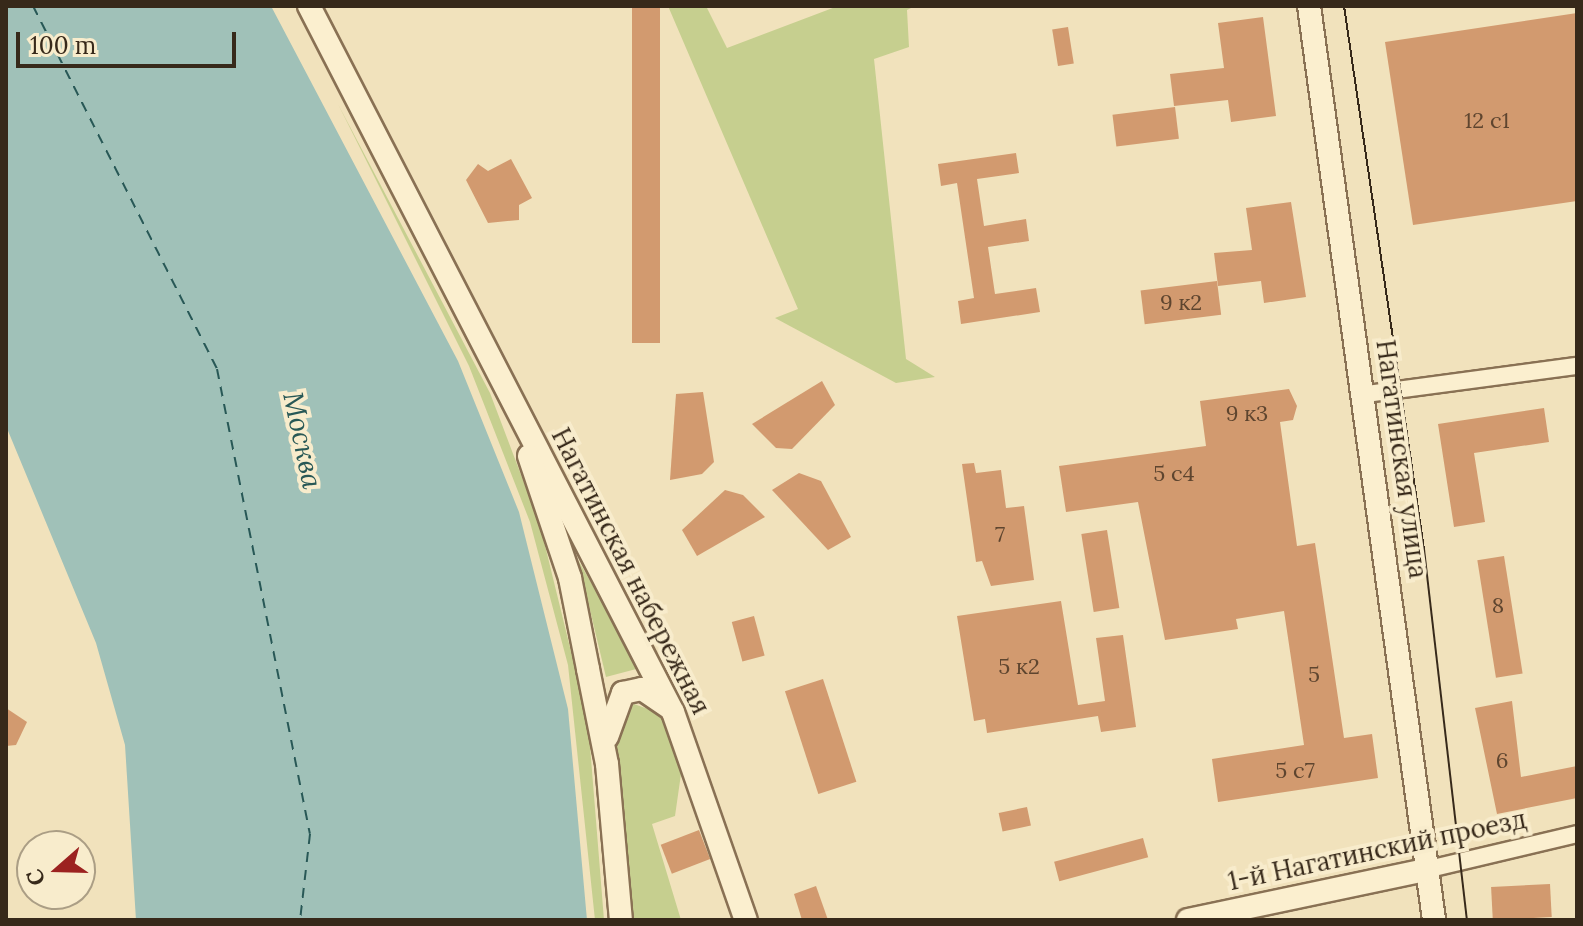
<!DOCTYPE html>
<html>
<head>
<meta charset="utf-8">
<style>
	body { margin:0 }
	#map { position:relative; width:1583px; height:926px; overflow:hidden; background:#f1e2bc; font-family:Lora,serif }
	div>[style] { position:absolute }
	.green>* { inset:0; background:#c6cf8f }
	.water>* { inset:0; background:#a0c1b8 }
	.ferry>* { height:2px; margin-top:-1px; transform-origin:0; background:repeating-linear-gradient(90deg,#285856 0 10px,transparent 0 18px) }
	.building>* { inset:0; background:#d29a6f; transform-origin:0 0 }
	.roads { filter:drop-shadow(2px 0 #897154) drop-shadow(-2px 0 #897154) drop-shadow(0 2px #897154) drop-shadow(0 -2px #897154) }
	.street>* { height:16px; margin:-8px; padding:0 8px; transform-origin:8px; border-radius:8px; background:#fbefcf }
	.secondary>* { height:22px; margin:-11px; padding:0 11px; transform-origin:11px; border-radius:11px; background:#fbefcf }
	.tram>* { height:2px; margin:-1px; padding:0 1px; transform-origin:1px; border-radius:1px; background:#37291a }
	span { translate:-50% -50%; white-space:nowrap; text-align:center; line-height:1.15; -webkit-text-stroke:8px #f8eccc; paint-order:stroke }
	.number-label { font-size:22px; color:#5e452f }
	.number-label span { -webkit-text-stroke-width:0 }
	.street-label { font-size:26px; color:#37291a }
	.water-label { font-size:28px; color:#285856; font-style:italic }
	.frame { position:absolute; inset:0; border:8px solid #37291a; pointer-events:none }
	.north { position:absolute; left:16px; top:830px; width:80px; height:80px; box-sizing:border-box; background:#f8eccc; border:2px solid #ab9e85; border-radius:50%; rotate:250deg; font-size:22px; font-weight:700; line-height:32px; text-align:center; color:#37291a }
	.north::after { content:''; display:block; margin:auto; width:28px; height:36px; background:#9c2220; clip-path:polygon(50% 0,100% 100%,50% 72%,0 100%) }
	.scale { position:absolute; left:16px; top:32px; width:220px; height:36px; box-sizing:border-box; border:4px solid #37291a; border-top:0; padding-left:10px; font-size:24px; line-height:28px; white-space:nowrap; color:#37291a; -webkit-text-stroke:6px #f8eccc; paint-order:stroke }
</style>
</head>
<body>
<div id="map">
	<div class="green">
		<div style="clip-path:polygon(668px 6px,706px 6px,727px 48px,838px 6px,915px 6px,907px 10px,909px 47px,874px 59px,906px 359px,935px 377px,896px 383px,775px 318px,798px 309px)"></div>
		<div style="clip-path:polygon(338px 104px,490px 393px,540px 525px,588px 721px,604px 920px,595px 920px,568px 665px,530px 522px,469px 366px)"></div>
		<div style="clip-path:polygon(578px 560px,640px 668px,606px 677px)"></div>
		<div style="clip-path:polygon(634px 704px,662px 714px,682px 767px,675px 816px,652px 824px,681px 920px,632px 920px,614px 731px)"></div>
	</div>
	<div class="water">
		<div style="clip-path:polygon(6px 6px,271px 6px,458px 361px,519px 512px,568px 709px,587px 920px,136px 920px,125px 745px,96px 643px,6px 426px)"></div>
	</div>
	<div class="ferry">
		<div style="left:33px;top:6px;width:407px;rotate:63.1deg"></div>
		<div style="left:217px;top:369px;width:474px;rotate:78.7deg"></div>
		<div style="left:310px;top:834px;width:87px;rotate:96.6deg"></div>
	</div>
	<div class="building">
		<div style="left:632px;top:6px;width:28px;height:337px"></div>
		<div style="clip-path:polygon(1577px 13px,1577px 201px,1413px 225px,1385px 42px)"></div>
		<div style="clip-path:polygon(1263px 17px,1276px 116px,1231px 122px,1228px 100px,1174px 106px,1170px 74px,1224px 68px,1218px 23px)"></div>
		<div style="left:1068px;top:27px;width:37px;height:16px;rotate:81deg"></div>
		<div style="left:1175px;top:107px;width:32px;height:63px;rotate:83deg"></div>
		<div style="clip-path:polygon(1016px 153px,1019px 173px,977px 179px,984px 226px,1026px 219px,1029px 241px,988px 247px,995px 294px,1036px 288px,1040px 312px,961px 324px,958px 301px,974px 298px,957px 183px,941px 186px,938px 164px)"></div>
		<div style="clip-path:polygon(511px 159px,532px 198px,519px 205px,519px 220px,488px 223px,466px 180px,478px 164px,488px 171px)"></div>
		<div style="clip-path:polygon(1291px 202px,1306px 297px,1264px 303px,1261px 281px,1218px 286px,1214px 253px,1252px 250px,1246px 208px)"></div>
		<div style="left:1217px;top:281px;width:34px;height:77px;rotate:83deg"></div>
		<div style="clip-path:polygon(822px 381px,835px 405px,792px 449px,776px 448px,752px 424px)"></div>
		<div style="clip-path:polygon(1289px 389px,1297px 406px,1293px 420px,1280px 422px,1297px 546px,1315px 543px,1344px 738px,1372px 734px,1378px 778px,1218px 802px,1212px 759px,1304px 745px,1284px 611px,1236px 619px,1238px 629px,1165px 640px,1138px 502px,1066px 512px,1059px 466px,1206px 446px,1200px 401px)"></div>
		<div style="clip-path:polygon(703px 392px,714px 462px,702px 474px,670px 480px,676px 394px)"></div>
		<div style="clip-path:polygon(1544px 408px,1549px 442px,1474px 453px,1485px 522px,1454px 527px,1438px 424px)"></div>
		<div style="clip-path:polygon(974px 463px,976px 473px,1001px 470px,1006px 508px,1024px 506px,1034px 580px,991px 586px,982px 561px,976px 562px,962px 464px)"></div>
		<div style="clip-path:polygon(799px 473px,821px 481px,851px 537px,828px 550px,772px 490px)"></div>
		<div style="clip-path:polygon(725px 490px,743px 495px,765px 517px,697px 556px,682px 530px)"></div>
		<div style="left:1107px;top:530px;width:79px;height:26px;rotate:81deg"></div>
		<div style="left:1504px;top:556px;width:119px;height:27px;rotate:81deg"></div>
		<div style="clip-path:polygon(1061px 601px,1078px 705px,1105px 701px,1096px 638px,1123px 635px,1136px 727px,1101px 732px,1098px 716px,987px 733px,985px 719px,974px 721px,957px 616px)"></div>
		<div style="left:754px;top:616px;width:41px;height:23px;rotate:75deg"></div>
		<div style="left:823px;top:679px;width:108px;height:40px;rotate:72deg"></div>
		<div style="clip-path:polygon(1512px 701px,1521px 777px,1577px 766px,1577px 798px,1497px 814px,1475px 708px)"></div>
		<div style="clip-path:polygon(6px 708px,27px 722px,16px 745px,6px 746px)"></div>
		<div style="left:1027px;top:807px;width:19px;height:29px;rotate:78deg"></div>
		<div style="left:699px;top:830px;width:31px;height:41px;rotate:69deg"></div>
		<div style="left:1143px;top:838px;width:20px;height:92px;rotate:75deg"></div>
		<div style="left:1550px;top:884px;width:33px;height:59px;rotate:87deg"></div>
		<div style="clip-path:polygon(816px 886px,828px 920px,802px 920px,794px 894px)"></div>
	</div>
	<div class="roads">
		<div class="street">
			<div style="left:1366px;top:394px;width:213px;rotate:-7.6deg"></div>
			<div style="left:1429px;top:869px;width:152px;rotate:-13.3deg"></div>
		</div>
		<div class="secondary">
			<div style="left:309px;top:6px;width:794px;rotate:62.73deg"></div>
			<div style="left:673px;top:712px;width:220px;rotate:70.7deg"></div>
			<div style="left:1309px;top:6px;width:923px;rotate:82.21deg"></div>
			<div style="left:529px;top:456px;width:129px;rotate:71.4deg"></div>
			<div style="left:570px;top:578px;width:93px;rotate:78.8deg"></div>
			<div style="left:588px;top:669px;width:97px;rotate:78.7deg"></div>
			<div style="left:607px;top:764px;width:157px;rotate:84.9deg"></div>
			<div style="left:607px;top:737px;width:47px;rotate:-70deg"></div>
			<div style="left:623px;top:693px;width:19px;rotate:-12deg"></div>
			<div style="left:642px;top:689px;width:34px;rotate:34deg"></div>
			<div style="left:1188px;top:920px;width:246px;rotate:-11.9deg"></div>
		</div>
	</div>
	<div class="tram">
		<div style="left:1344px;top:6px;width:549px;rotate:81.62deg"></div>
		<div style="left:1424px;top:549px;width:373px;rotate:83.4deg"></div>
	</div>
	<div class="number-label">
		<span style="left:1487px;top:121px">12 с1</span>
		<span style="left:1181px;top:303px">9 к2</span>
		<span style="left:1247px;top:414px">9 к3</span>
		<span style="left:1174px;top:474px">5 с4</span>
		<span style="left:1000px;top:535px">7</span>
		<span style="left:1498px;top:606px">8</span>
		<span style="left:1019px;top:667px">5 к2</span>
		<span style="left:1314px;top:675px">5</span>
		<span style="left:1502px;top:761px">6</span>
		<span style="left:1295px;top:771px">5 с7</span>
	</div>
	<div class="street-label">
		<span style="left:1402px;top:459px;rotate:82deg">Нагатинская улица</span>
		<span style="left:631px;top:571px;rotate:63deg">Нагатинская набережная</span>
		<span style="left:1377px;top:850px;rotate:-12deg">1-й Нагатинский проезд</span>
	</div>
	<div class="water-label">
		<span style="left:303px;top:440px;rotate:78deg">Москва</span>
	</div>
	<div class="frame"></div>
	<div class="north">С</div>
	<div class="scale">100 m</div>
</div>
</body>
</html>
